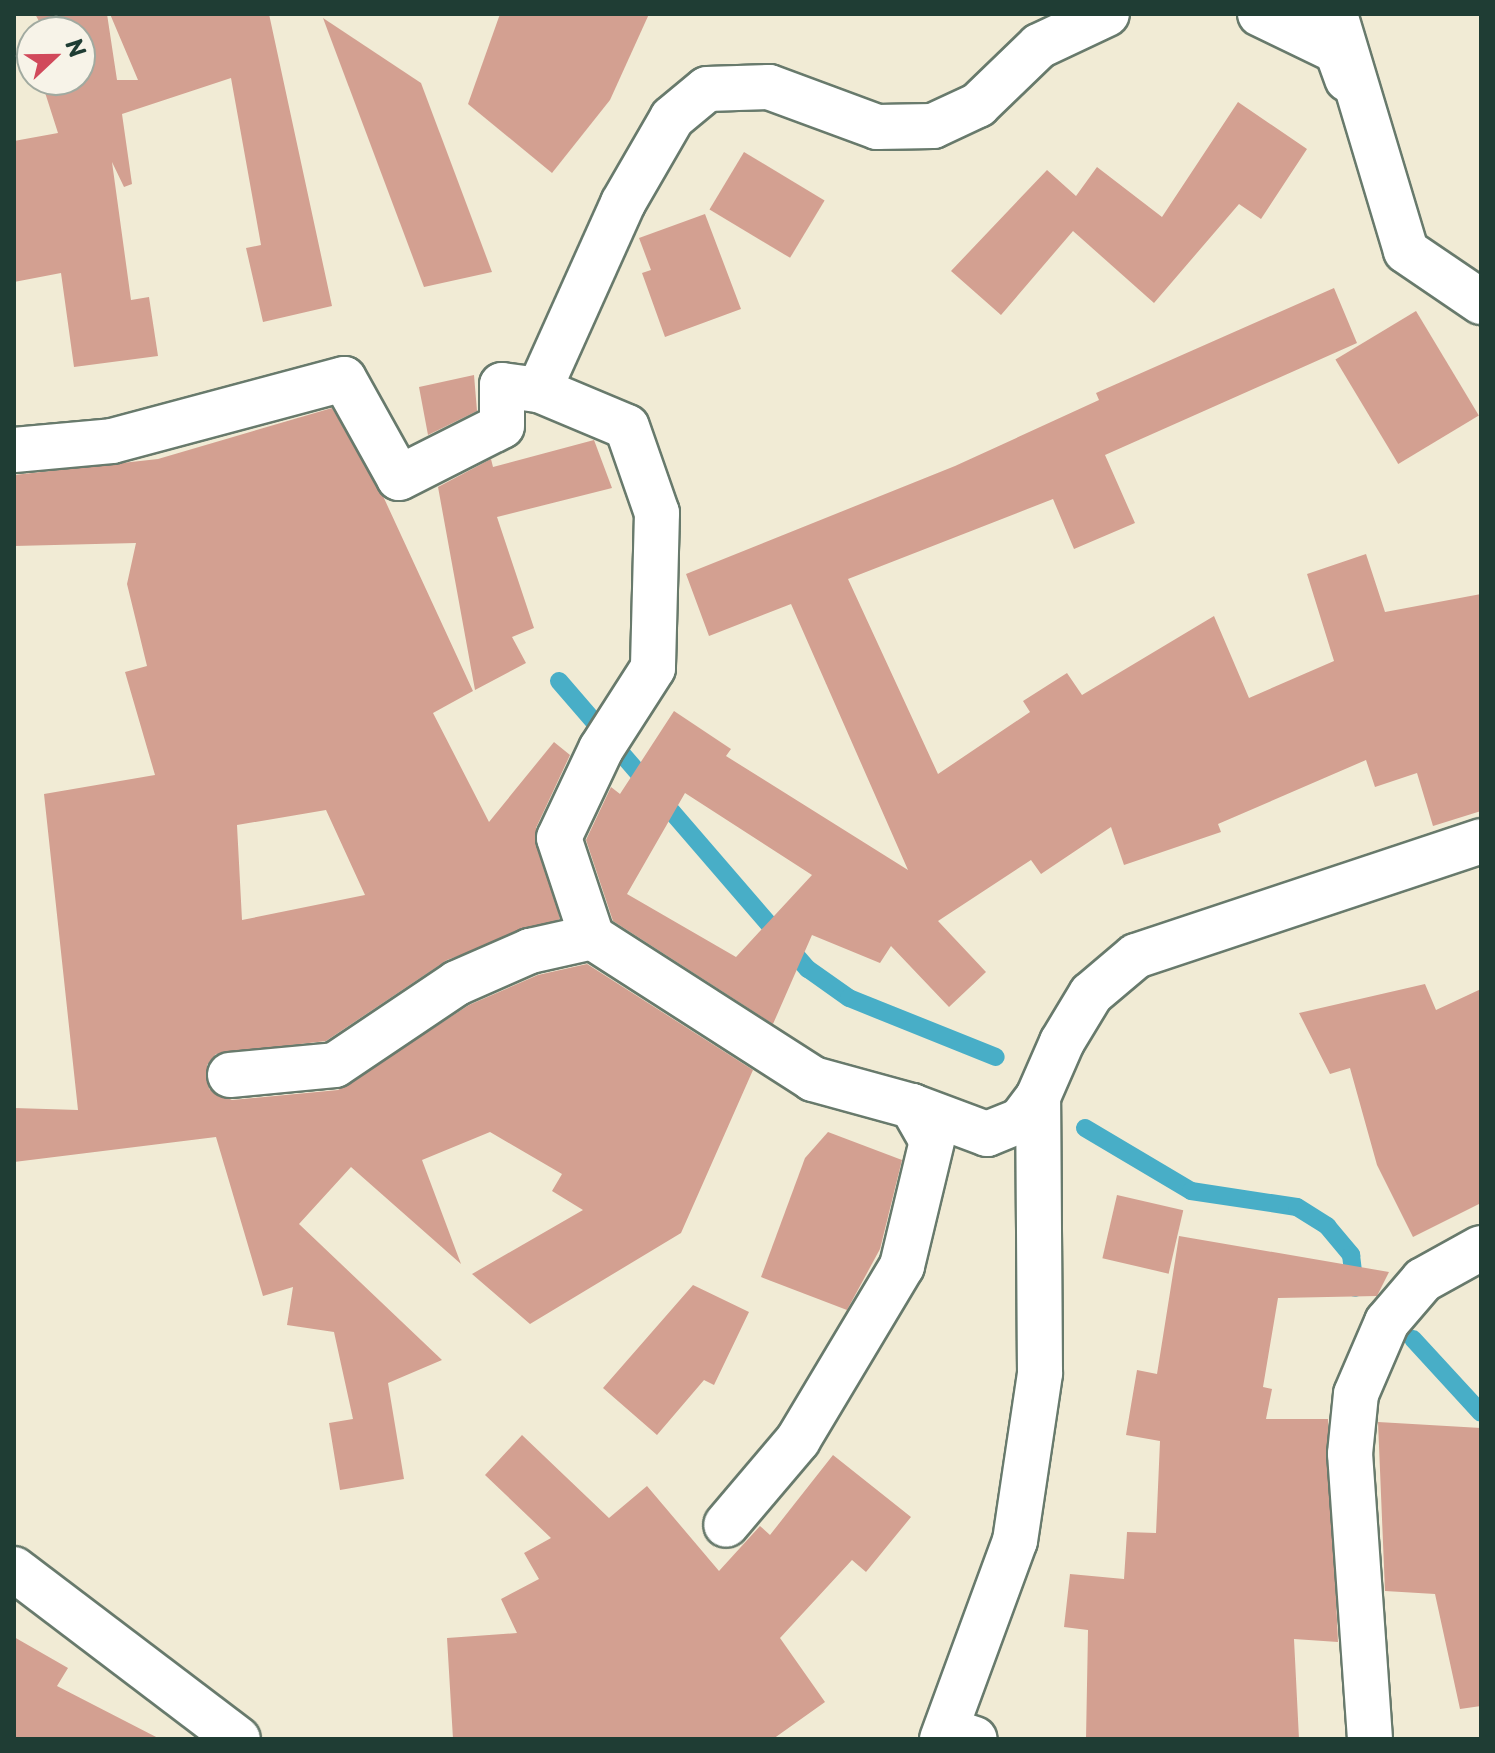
<!DOCTYPE html>
<html>
<head>
<meta charset="utf-8">
<style>
	body { margin:0 }
	#map { position:relative; width:1495px; height:1753px; overflow:hidden; background:#f1ebd5; font-family:"Playpen Sans",sans-serif }
	div>[style] { position:absolute }
	.stream>* { height:18px; margin:-9px; padding:0 9px; transform-origin:9px; border-radius:9px; background:#48aec7 }
	.building>* { inset:0; background:#d3a091; transform-origin:0 0 }
	.roads { filter:drop-shadow(2px 0 #687a6c) drop-shadow(-2px 0 #687a6c) drop-shadow(0 2px #687a6c) drop-shadow(0 -2px #687a6c) }
	.minor>* { height:44px; margin:-22px; padding:0 22px; transform-origin:22px; border-radius:22px; background:#fff }
	.highway>* { height:44px; margin:-22px; padding:0 22px; transform-origin:22px; border-radius:22px; background:#fff }
	span { translate:-50% -50%; white-space:nowrap; text-align:center; line-height:1.15; -webkit-text-stroke:8px #f7f3e8; paint-order:stroke }
	.frame { position:absolute; inset:0; border:16px solid #1f3d34; pointer-events:none }
	.north { position:absolute; left:16px; top:16px; width:80px; height:80px; box-sizing:border-box; background:#f7f3e8; border:2px solid #a1aaa0; border-radius:50%; rotate:68deg; font-size:22px; font-weight:700; line-height:32px; text-align:center; color:#1f3d34 }
	.north::after { content:''; display:block; margin:auto; width:28px; height:36px; background:#d1495b; clip-path:polygon(50% 0,100% 100%,50% 72%,0 100%) }
</style>
</head>
<body>
<div id="map">
	<div class="stream">
		<div style="left:559px;top:681px;width:381px;rotate:49.2deg"></div>
		<div style="left:808px;top:969px;width:50px;rotate:35.3deg"></div>
		<div style="left:849px;top:998px;width:158px;rotate:21.9deg"></div>
		<div style="left:1085px;top:1128px;width:123px;rotate:30.7deg"></div>
		<div style="left:1191px;top:1191px;width:107px;rotate:8.6deg"></div>
		<div style="left:1297px;top:1207px;width:36px;rotate:32deg"></div>
		<div style="left:1327px;top:1226px;width:38px;rotate:50deg"></div>
		<div style="left:1351px;top:1255px;width:33px;rotate:83deg"></div>
		<div style="left:1413px;top:1339px;width:100px;rotate:47.4deg"></div>
	</div>
	<div class="building">
		<div style="clip-path:polygon(35px 14px,107px 14px,117px 80px,138px 80px,110px 14px,269px 14px,332px 306px,263px 322px,246px 248px,261px 245px,231px 78px,122px 114px,132px 184px,124px 187px,112px 162px,131px 300px,149px 297px,158px 356px,74px 367px,61px 273px,14px 282px,14px 141px,58px 133px,41px 80px,80px 80px,80px 32px,45px 32px)"></div>
		<div style="clip-path:polygon(500px 14px,649px 14px,610px 100px,552px 173px,468px 104px)"></div>
		<div style="clip-path:polygon(323px 18px,421px 83px,492px 272px,424px 287px)"></div>
		<div style="clip-path:polygon(1238px 102px,1307px 149px,1261px 219px,1239px 204px,1154px 303px,1073px 231px,1001px 315px,951px 271px,1047px 170px,1076px 196px,1097px 167px,1162px 217px)"></div>
		<div style="left:744px;top:152px;width:94px;height:67px;rotate:31deg"></div>
		<div style="clip-path:polygon(705px 214px,741px 309px,665px 337px,642px 273px,651px 270px,639px 238px)"></div>
		<div style="clip-path:polygon(evenodd,1334px 288px,1357px 343px,1105px 455px,1135px 523px,1074px 549px,1053px 499px,848px 579px,938px 774px,1030px 712px,1023px 701px,1067px 673px,1082px 695px,1214px 616px,1249px 698px,1334px 661px,1307px 574px,1366px 554px,1385px 612px,1481px 594px,1481px 811px,1433px 826px,1417px 773px,1375px 787px,1366px 760px,1218px 824px,1221px 832px,1124px 865px,1111px 827px,1041px 874px,1031px 860px,938px 921px,986px 972px,949px 1007px,891px 946px,880px 963px,812px 935px,773px 1024px,613px 921px,586px 840px,611px 787px,620px 794px,674px 711px,731px 749px,726px 756px,908px 870px,791px 604px,709px 636px,686px 574px,955px 466px,1099px 400px,1096px 393px,1334px 288px,685px 793px,812px 875px,736px 957px,627px 894px,685px 793px)"></div>
		<div style="left:1416px;top:311px;width:122px;height:94px;rotate:59deg"></div>
		<div style="clip-path:polygon(474px 375px,477px 411px,428px 435px,419px 387px)"></div>
		<div style="clip-path:polygon(evenodd,332px 408px,383px 496px,473px 691px,433px 713px,489px 822px,554px 742px,570px 755px,536px 828px,560px 919px,447px 960px,326px 1041px,216px 1054px,207px 1065px,209px 1089px,232px 1100px,338px 1090px,469px 1005px,538px 975px,587px 964px,753px 1070px,681px 1233px,530px 1324px,472px 1274px,583px 1210px,552px 1191px,562px 1174px,490px 1132px,422px 1160px,461px 1264px,351px 1167px,299px 1224px,442px 1360px,388px 1383px,404px 1479px,340px 1490px,329px 1423px,353px 1419px,334px 1332px,287px 1325px,293px 1287px,263px 1296px,216px 1137px,14px 1162px,14px 1108px,78px 1110px,44px 794px,155px 775px,125px 672px,147px 666px,127px 584px,136px 543px,14px 546px,14px 475px,158px 459px,332px 408px,326px 810px,365px 895px,242px 920px,237px 825px,326px 810px)"></div>
		<div style="clip-path:polygon(594px 440px,612px 488px,497px 517px,534px 628px,512px 637px,526px 663px,475px 690px,438px 487px,491px 459px,493px 467px)"></div>
		<div style="clip-path:polygon(1425px 984px,1436px 1010px,1481px 989px,1481px 1203px,1413px 1237px,1377px 1165px,1350px 1068px,1330px 1074px,1299px 1013px)"></div>
		<div style="clip-path:polygon(828px 1132px,902px 1160px,880px 1249px,847px 1310px,761px 1277px,805px 1158px)"></div>
		<div style="left:1117px;top:1195px;width:68px;height:65px;rotate:13deg"></div>
		<div style="clip-path:polygon(1179px 1236px,1389px 1272px,1377px 1296px,1278px 1298px,1263px 1387px,1272px 1389px,1266px 1419px,1328px 1419px,1338px 1642px,1294px 1639px,1299px 1739px,1086px 1739px,1088px 1630px,1064px 1627px,1070px 1574px,1124px 1579px,1127px 1532px,1156px 1533px,1160px 1441px,1126px 1435px,1137px 1370px,1157px 1374px)"></div>
		<div style="clip-path:polygon(693px 1285px,749px 1312px,714px 1385px,704px 1380px,657px 1435px,603px 1388px)"></div>
		<div style="clip-path:polygon(1378px 1422px,1481px 1428px,1481px 1706px,1460px 1709px,1435px 1594px,1385px 1591px)"></div>
		<div style="clip-path:polygon(522px 1435px,609px 1518px,647px 1486px,719px 1571px,760px 1526px,770px 1535px,833px 1455px,911px 1517px,866px 1572px,852px 1560px,780px 1638px,825px 1702px,773px 1739px,453px 1739px,447px 1638px,517px 1633px,501px 1599px,539px 1579px,524px 1553px,551px 1538px,485px 1475px)"></div>
		<div style="clip-path:polygon(14px 1637px,68px 1668px,57px 1686px,160px 1739px,14px 1739px)"></div>
	</div>
	<div class="roads">
		<div class="minor">
			<div style="left:1260px;top:14px;width:85px;rotate:25.7deg"></div>
			<div style="left:1337px;top:51px;width:30px;rotate:70deg"></div>
			<div style="left:1335px;top:14px;width:247px;rotate:73.3deg"></div>
			<div style="left:1406px;top:251px;width:91px;rotate:34.2deg"></div>
			<div style="left:539px;top:390px;width:205px;rotate:-65.8deg"></div>
			<div style="left:623px;top:203px;width:98px;rotate:-60deg"></div>
			<div style="left:672px;top:118px;width:45px;rotate:-39.6deg"></div>
			<div style="left:707px;top:89px;width:62px;rotate:-1.8deg"></div>
			<div style="left:769px;top:87px;width:115px;rotate:20.3deg"></div>
			<div style="left:877px;top:127px;width:56px;rotate:-1deg"></div>
			<div style="left:933px;top:126px;width:50px;rotate:-25deg"></div>
			<div style="left:978px;top:105px;width:85px;rotate:-44deg"></div>
			<div style="left:1039px;top:46px;width:75px;rotate:-25.2deg"></div>
			<div style="left:14px;top:450px;width:98px;rotate:-5.2deg"></div>
			<div style="left:112px;top:441px;width:240px;rotate:-15deg"></div>
			<div style="left:344px;top:379px;width:113px;rotate:60.9deg"></div>
			<div style="left:399px;top:478px;width:115px;rotate:-26.8deg"></div>
			<div style="left:502px;top:426px;width:41px;rotate:-90deg"></div>
			<div style="left:502px;top:385px;width:37px;rotate:8deg"></div>
			<div style="left:539px;top:390px;width:95px;rotate:22.8deg"></div>
			<div style="left:627px;top:427px;width:91px;rotate:70.8deg"></div>
			<div style="left:657px;top:513px;width:155px;rotate:91.5deg"></div>
			<div style="left:653px;top:668px;width:96px;rotate:122.7deg"></div>
			<div style="left:601px;top:749px;width:98px;rotate:115.3deg"></div>
			<div style="left:559px;top:838px;width:104px;rotate:71.6deg"></div>
			<div style="left:230px;top:1075px;width:105px;rotate:-5.4deg"></div>
			<div style="left:335px;top:1065px;width:147px;rotate:-33.9deg"></div>
			<div style="left:457px;top:983px;width:80px;rotate:-23.7deg"></div>
			<div style="left:530px;top:951px;width:64px;rotate:-12.7deg"></div>
			<div style="left:592px;top:937px;width:263px;rotate:32.7deg"></div>
			<div style="left:813px;top:1079px;width:103px;rotate:15.3deg"></div>
			<div style="left:912px;top:1106px;width:40px;rotate:60.3deg"></div>
			<div style="left:932px;top:1141px;width:129px;rotate:103.5deg"></div>
			<div style="left:902px;top:1266px;width:203px;rotate:120.9deg"></div>
			<div style="left:798px;top:1440px;width:111px;rotate:130.3deg"></div>
			<div style="left:912px;top:1106px;width:80px;rotate:20.5deg"></div>
			<div style="left:987px;top:1134px;width:35px;rotate:-22deg"></div>
			<div style="left:1020px;top:1121px;width:30px;rotate:-53deg"></div>
			<div style="left:14px;top:1569px;width:281px;rotate:37.2deg"></div>
			<div style="left:947px;top:1730px;width:29px;rotate:18deg"></div>
		</div>
		<div class="highway">
			<div style="left:942px;top:1739px;width:211px;rotate:-69.8deg"></div>
			<div style="left:1015px;top:1541px;width:170px;rotate:-81.5deg"></div>
			<div style="left:1040px;top:1373px;width:276px;rotate:-90.4deg"></div>
			<div style="left:1038px;top:1097px;width:60px;rotate:-66.4deg"></div>
			<div style="left:1062px;top:1042px;width:56px;rotate:-58.9deg"></div>
			<div style="left:1091px;top:994px;width:59px;rotate:-40.2deg"></div>
			<div style="left:1136px;top:956px;width:364px;rotate:-18.4deg"></div>
			<div style="left:1370px;top:1739px;width:286px;rotate:-94deg"></div>
			<div style="left:1350px;top:1454px;width:60px;rotate:-84.3deg"></div>
			<div style="left:1356px;top:1394px;width:78px;rotate:-66.7deg"></div>
			<div style="left:1387px;top:1322px;width:55px;rotate:-49.4deg"></div>
			<div style="left:1423px;top:1280px;width:66px;rotate:-28.9deg"></div>
		</div>
	</div>
	<div class="frame"></div>
	<div class="north">N</div>
</div>
</body>
</html>
